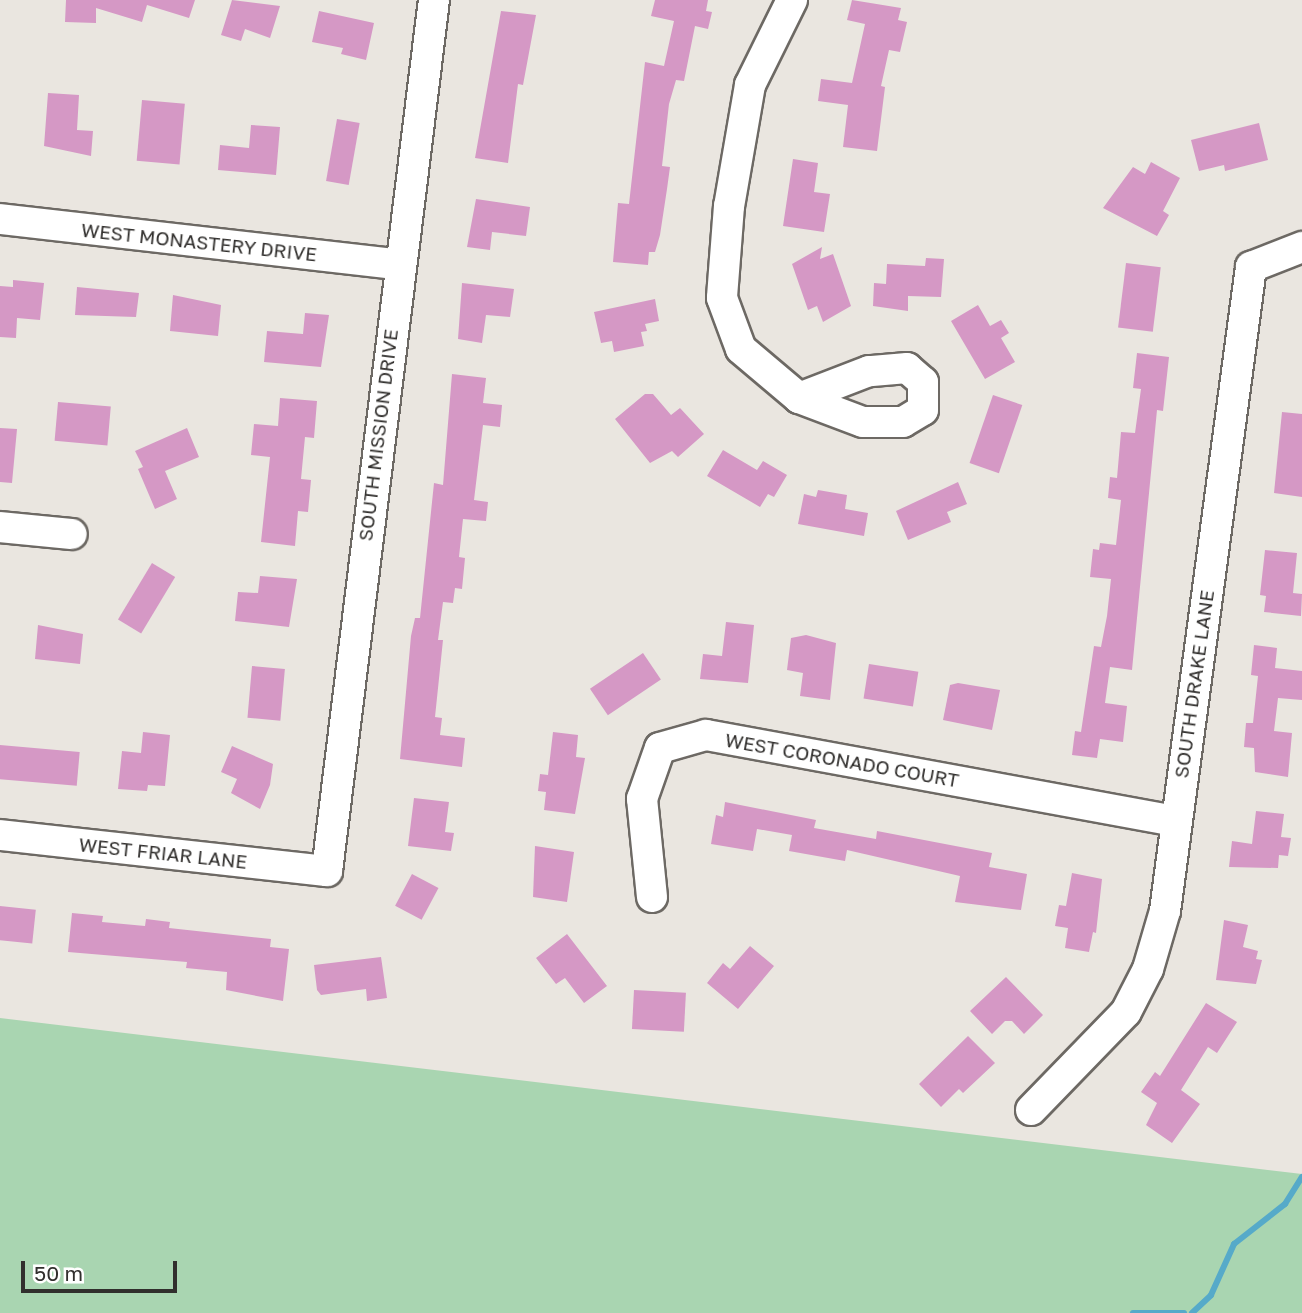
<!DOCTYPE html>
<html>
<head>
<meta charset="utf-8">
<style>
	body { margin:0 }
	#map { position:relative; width:1302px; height:1313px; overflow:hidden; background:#eae6e0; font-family:"Golos Text",sans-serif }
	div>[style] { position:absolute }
	.green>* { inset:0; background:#a9d5b1 }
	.stream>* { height:6px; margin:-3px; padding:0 3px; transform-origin:3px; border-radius:3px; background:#56aac9 }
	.building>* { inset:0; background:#d598c5; transform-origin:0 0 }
	.roads { filter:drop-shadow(2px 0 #6d6964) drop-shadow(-2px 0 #6d6964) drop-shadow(0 2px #6d6964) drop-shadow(0 -2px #6d6964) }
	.minor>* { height:30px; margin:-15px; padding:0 15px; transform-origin:15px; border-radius:15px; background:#fff }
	span { translate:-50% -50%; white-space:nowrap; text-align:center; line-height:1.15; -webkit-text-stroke:5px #fff; paint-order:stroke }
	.street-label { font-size:19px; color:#312f2d }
	.scale { position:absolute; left:21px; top:1261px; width:156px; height:32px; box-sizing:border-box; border:4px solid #312f2d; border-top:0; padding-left:9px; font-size:21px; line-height:24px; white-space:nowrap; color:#312f2d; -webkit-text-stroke:5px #fff; paint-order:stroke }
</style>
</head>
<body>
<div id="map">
	<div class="green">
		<div style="clip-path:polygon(0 1018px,1302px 1174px,1302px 1313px,0 1313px)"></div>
	</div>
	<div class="stream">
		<div style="left:1133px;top:1313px;width:51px"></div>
		<div style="left:1192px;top:1313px;width:26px;rotate:-43deg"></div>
		<div style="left:1211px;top:1295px;width:56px;rotate:-65.7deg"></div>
		<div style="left:1234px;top:1244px;width:65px;rotate:-38.1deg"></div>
		<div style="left:1285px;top:1204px;width:32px;rotate:-58deg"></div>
	</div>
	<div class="building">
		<div style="clip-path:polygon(66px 0,195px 0,189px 18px,147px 5px,142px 22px,96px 8px,96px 23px,65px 22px)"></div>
		<div style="clip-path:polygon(232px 0,280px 6px,270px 38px,245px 29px,241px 41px,221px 35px)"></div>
		<div style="clip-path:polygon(655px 0,708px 0,706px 11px,712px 12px,708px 29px,695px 26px,684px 81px,676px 80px,669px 104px,662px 166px,670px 167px,667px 189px,660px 235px,655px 252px,649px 252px,648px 265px,613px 262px,618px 203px,629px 204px,645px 62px,664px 66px,674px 21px,651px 16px)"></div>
		<div style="clip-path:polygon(852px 0,901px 8px,898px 20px,907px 22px,900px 52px,889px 50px,881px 86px,885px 87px,877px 151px,843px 147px,848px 105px,818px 101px,821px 79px,852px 83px,865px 24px,847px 20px)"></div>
		<div style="clip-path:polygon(319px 11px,374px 23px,366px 60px,341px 54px,343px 48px,312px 42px)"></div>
		<div style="clip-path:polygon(501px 11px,536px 15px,523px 85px,518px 84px,508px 163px,475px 158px)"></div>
		<div style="clip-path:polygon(48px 93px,79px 95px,77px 130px,93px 131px,91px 156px,44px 146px)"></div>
		<div style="left:142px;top:100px;width:43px;height:61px;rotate:5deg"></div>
		<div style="left:337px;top:119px;width:23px;height:63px;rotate:10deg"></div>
		<div style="clip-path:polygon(1259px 123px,1268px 160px,1225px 171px,1224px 165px,1199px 171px,1191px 140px)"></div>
		<div style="clip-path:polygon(251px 125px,280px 127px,276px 175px,218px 170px,220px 145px,249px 148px)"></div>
		<div style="clip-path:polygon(793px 159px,818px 163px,814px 192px,830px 194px,824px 232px,783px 226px)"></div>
		<div style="clip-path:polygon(1151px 162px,1180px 178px,1163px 211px,1169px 215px,1157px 236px,1103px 208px,1133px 167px,1145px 174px)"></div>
		<div style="clip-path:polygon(476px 199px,530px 207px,526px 236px,492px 232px,490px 250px,467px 247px)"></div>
		<div style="clip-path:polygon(822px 247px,820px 259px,833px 254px,851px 306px,823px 322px,817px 306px,808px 310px,792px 264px)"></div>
		<div style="clip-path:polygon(926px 258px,944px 259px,941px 297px,908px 296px,908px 311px,873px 306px,874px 283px,886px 284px,887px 264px,925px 266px)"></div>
		<div style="left:1126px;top:263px;width:35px;height:65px;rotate:7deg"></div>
		<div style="clip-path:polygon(13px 280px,44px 283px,40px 320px,17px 318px,16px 338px,0 337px,0 286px,13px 287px)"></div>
		<div style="clip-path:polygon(462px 283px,514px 289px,510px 317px,486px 315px,482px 343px,458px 339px)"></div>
		<div style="clip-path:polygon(77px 287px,139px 293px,136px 317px,75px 315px)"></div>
		<div style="clip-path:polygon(173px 295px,221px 305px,218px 336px,170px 331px)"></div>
		<div style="clip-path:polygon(655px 299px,659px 321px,645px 324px,647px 331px,641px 332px,644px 346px,614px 352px,612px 341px,601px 343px,594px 312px)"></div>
		<div style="clip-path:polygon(978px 305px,990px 326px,1001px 320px,1009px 333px,1001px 338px,1015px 362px,985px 379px,951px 321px)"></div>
		<div style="clip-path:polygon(305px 313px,329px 315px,321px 367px,264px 362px,267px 331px,303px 334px)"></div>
		<div style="clip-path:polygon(1137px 353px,1169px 357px,1163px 411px,1157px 410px,1132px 670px,1110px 667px,1105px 703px,1127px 706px,1123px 742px,1100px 739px,1097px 758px,1072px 755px,1075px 731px,1081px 732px,1094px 646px,1101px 647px,1107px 616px,1111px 579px,1090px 577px,1093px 549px,1099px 550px,1100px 543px,1116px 545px,1121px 500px,1108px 498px,1110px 477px,1117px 478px,1121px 432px,1135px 433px,1141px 389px,1133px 388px)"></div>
		<div style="clip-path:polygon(452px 374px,486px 378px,483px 403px,502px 405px,500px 427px,483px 425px,474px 500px,488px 502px,486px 521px,463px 519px,459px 557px,465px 558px,462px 589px,455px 588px,453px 603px,443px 602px,438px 640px,443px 640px,435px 717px,442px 718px,440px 735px,465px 738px,462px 767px,400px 759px,411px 636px,415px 618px,420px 618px,434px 483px,443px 485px)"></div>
		<div style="clip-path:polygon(645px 394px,653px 394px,671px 415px,680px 408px,704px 434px,678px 457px,672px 451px,650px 463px,615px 419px)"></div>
		<div style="left:993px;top:395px;width:31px;height:72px;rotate:19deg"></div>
		<div style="clip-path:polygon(280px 398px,317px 401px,314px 438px,305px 437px,301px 479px,311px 480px,308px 512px,298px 511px,295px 546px,261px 542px,270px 457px,251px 455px,254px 424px,278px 426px)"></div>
		<div style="left:58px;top:402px;width:53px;height:39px;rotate:5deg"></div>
		<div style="clip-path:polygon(1282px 412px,1302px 414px,1302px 497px,1274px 493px)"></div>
		<div style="clip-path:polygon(0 428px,17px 429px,12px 483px,0 482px)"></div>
		<div style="clip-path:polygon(187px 428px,199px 457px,165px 471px,177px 499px,155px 509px,138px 469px,143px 467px,135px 451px)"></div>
		<div style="clip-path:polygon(723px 450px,757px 470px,763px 461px,787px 475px,774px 497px,768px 494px,760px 507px,707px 476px)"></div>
		<div style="clip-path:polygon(958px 482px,967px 504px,947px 512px,951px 522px,908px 540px,896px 511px)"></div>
		<div style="clip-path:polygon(818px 490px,847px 495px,845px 509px,868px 513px,864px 536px,798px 524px,804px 494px,816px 497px)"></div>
		<div style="clip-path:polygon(1265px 550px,1297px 553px,1293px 593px,1302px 594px,1301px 616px,1264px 612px,1266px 596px,1260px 595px)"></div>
		<div style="left:152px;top:563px;width:27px;height:66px;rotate:31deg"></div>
		<div style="clip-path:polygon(260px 576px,297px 579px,289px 627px,235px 621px,238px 592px,258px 593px)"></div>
		<div style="clip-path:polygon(726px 622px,754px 625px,748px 683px,700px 679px,703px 654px,722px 656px)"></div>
		<div style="clip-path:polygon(38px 625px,83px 634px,80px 664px,35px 659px)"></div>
		<div style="clip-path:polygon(806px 635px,836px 643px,830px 700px,800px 696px,803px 673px,787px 670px,791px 638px)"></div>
		<div style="clip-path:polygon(1254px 645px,1277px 648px,1275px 668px,1302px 671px,1302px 700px,1278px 698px,1274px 731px,1292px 733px,1288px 777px,1255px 772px,1254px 748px,1244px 747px,1246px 723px,1253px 723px,1258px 676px,1251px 675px)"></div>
		<div style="left:643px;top:653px;width:32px;height:64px;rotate:56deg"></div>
		<div style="left:869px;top:664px;width:50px;height:35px;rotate:9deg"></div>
		<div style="left:252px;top:666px;width:33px;height:52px;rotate:5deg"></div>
		<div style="clip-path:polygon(958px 683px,1000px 690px,992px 730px,943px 720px,950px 685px)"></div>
		<div style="clip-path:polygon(143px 732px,170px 735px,165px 786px,148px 785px,147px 791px,118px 789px,122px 751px,141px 753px)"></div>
		<div style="clip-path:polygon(553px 732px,578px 735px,576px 757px,585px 758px,575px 814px,544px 810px,546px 792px,538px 791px,540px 774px,548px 775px)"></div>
		<div style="left:0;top:745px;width:80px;height:34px;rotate:5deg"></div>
		<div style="clip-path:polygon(232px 746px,273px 764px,270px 785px,260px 809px,231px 793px,237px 779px,221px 772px)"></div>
		<div style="clip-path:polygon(414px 798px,449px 802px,445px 832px,454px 833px,451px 851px,408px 846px)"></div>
		<div style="clip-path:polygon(725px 802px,816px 820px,814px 828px,876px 839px,877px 831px,992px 853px,989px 867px,1027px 874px,1021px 910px,955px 902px,960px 876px,847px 850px,845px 861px,789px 851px,792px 835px,757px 829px,753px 851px,711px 844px,716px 815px,723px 817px)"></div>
		<div style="clip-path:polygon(1256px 811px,1284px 814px,1281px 837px,1291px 838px,1288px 856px,1279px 855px,1278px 868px,1229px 867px,1232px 841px,1252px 844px)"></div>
		<div style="clip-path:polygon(535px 846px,574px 852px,567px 902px,533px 897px)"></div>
		<div style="clip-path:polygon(1072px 873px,1102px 879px,1096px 933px,1093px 932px,1089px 952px,1065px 948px,1068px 928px,1055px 926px,1059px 905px,1066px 906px)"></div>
		<div style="left:412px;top:874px;width:30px;height:36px;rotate:28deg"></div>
		<div style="left:0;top:906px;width:36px;height:34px;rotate:6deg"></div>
		<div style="clip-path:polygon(72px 913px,103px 916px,102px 922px,145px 926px,146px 919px,170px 922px,169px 928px,271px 939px,270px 947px,289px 949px,283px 1001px,226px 990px,227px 972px,186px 968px,187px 962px,68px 952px)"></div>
		<div style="clip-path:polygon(1224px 920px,1248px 925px,1243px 947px,1258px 951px,1256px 959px,1262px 960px,1256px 984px,1216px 980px)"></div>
		<div style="clip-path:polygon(567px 934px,607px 986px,584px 1003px,565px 978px,556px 984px,536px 958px)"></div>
		<div style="clip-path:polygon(750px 946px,774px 966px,738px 1009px,707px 983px,723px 963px,730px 969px)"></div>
		<div style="clip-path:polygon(381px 957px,387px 998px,367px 1001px,366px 989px,321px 995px,317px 990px,314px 965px)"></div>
		<div style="clip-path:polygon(1006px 977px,1043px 1015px,1024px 1034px,1012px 1021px,1005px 1021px,992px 1034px,970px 1011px)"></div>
		<div style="left:634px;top:990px;width:52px;height:39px;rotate:3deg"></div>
		<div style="clip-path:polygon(1206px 1003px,1237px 1022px,1217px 1053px,1208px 1047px,1181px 1090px,1200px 1104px,1172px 1143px,1146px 1125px,1157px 1103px,1141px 1092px,1155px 1072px,1160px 1076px)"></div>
		<div style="clip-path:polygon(968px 1036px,995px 1063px,963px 1093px,959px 1089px,941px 1107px,919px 1084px)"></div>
	</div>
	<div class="roads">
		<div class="minor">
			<div style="left:792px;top:0;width:95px;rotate:116.3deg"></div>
			<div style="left:750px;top:85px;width:123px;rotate:99.8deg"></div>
			<div style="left:729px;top:206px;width:92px;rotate:94.4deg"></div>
			<div style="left:722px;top:298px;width:54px;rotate:69.6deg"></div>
			<div style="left:741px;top:349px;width:76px;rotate:40.2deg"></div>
			<div style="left:799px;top:398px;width:68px;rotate:20.6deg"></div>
			<div style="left:863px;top:422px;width:40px"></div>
			<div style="left:903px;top:422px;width:23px;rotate:-31deg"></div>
			<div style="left:923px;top:410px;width:28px;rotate:-90deg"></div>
			<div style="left:923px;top:382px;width:21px;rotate:-139deg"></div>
			<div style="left:907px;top:368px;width:38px;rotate:175deg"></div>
			<div style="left:869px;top:371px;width:75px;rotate:158.9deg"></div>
			<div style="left:0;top:219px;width:401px;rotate:6.5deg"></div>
			<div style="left:0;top:527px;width:72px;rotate:5.6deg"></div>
			<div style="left:0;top:835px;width:329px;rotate:6.3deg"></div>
			<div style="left:327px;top:871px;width:878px;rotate:-83deg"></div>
			<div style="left:652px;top:897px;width:99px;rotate:-95.8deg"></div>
			<div style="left:642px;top:799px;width:54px;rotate:-70.6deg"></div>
			<div style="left:660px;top:748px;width:48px;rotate:-15.8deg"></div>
			<div style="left:706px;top:735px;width:477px;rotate:10.4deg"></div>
			<div style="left:1031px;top:1110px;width:136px;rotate:-45.9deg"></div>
			<div style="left:1126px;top:1012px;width:48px;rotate:-62.9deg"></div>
			<div style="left:1148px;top:969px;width:60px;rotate:-73.7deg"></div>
			<div style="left:1165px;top:911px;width:650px;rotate:-82.39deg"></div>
			<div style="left:1251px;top:267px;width:55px;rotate:-21.4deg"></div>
		</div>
	</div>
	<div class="street-label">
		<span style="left:199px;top:242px;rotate:6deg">WEST MONASTERY DRIVE</span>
		<span style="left:378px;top:435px;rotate:-83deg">SOUTH MISSION DRIVE</span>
		<span style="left:1194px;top:684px;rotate:-82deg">SOUTH DRAKE LANE</span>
		<span style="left:842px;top:760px;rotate:10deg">WEST CORONADO COURT</span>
		<span style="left:163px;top:853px;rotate:6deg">WEST FRIAR LANE</span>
	</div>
	<div class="scale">50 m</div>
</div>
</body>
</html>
